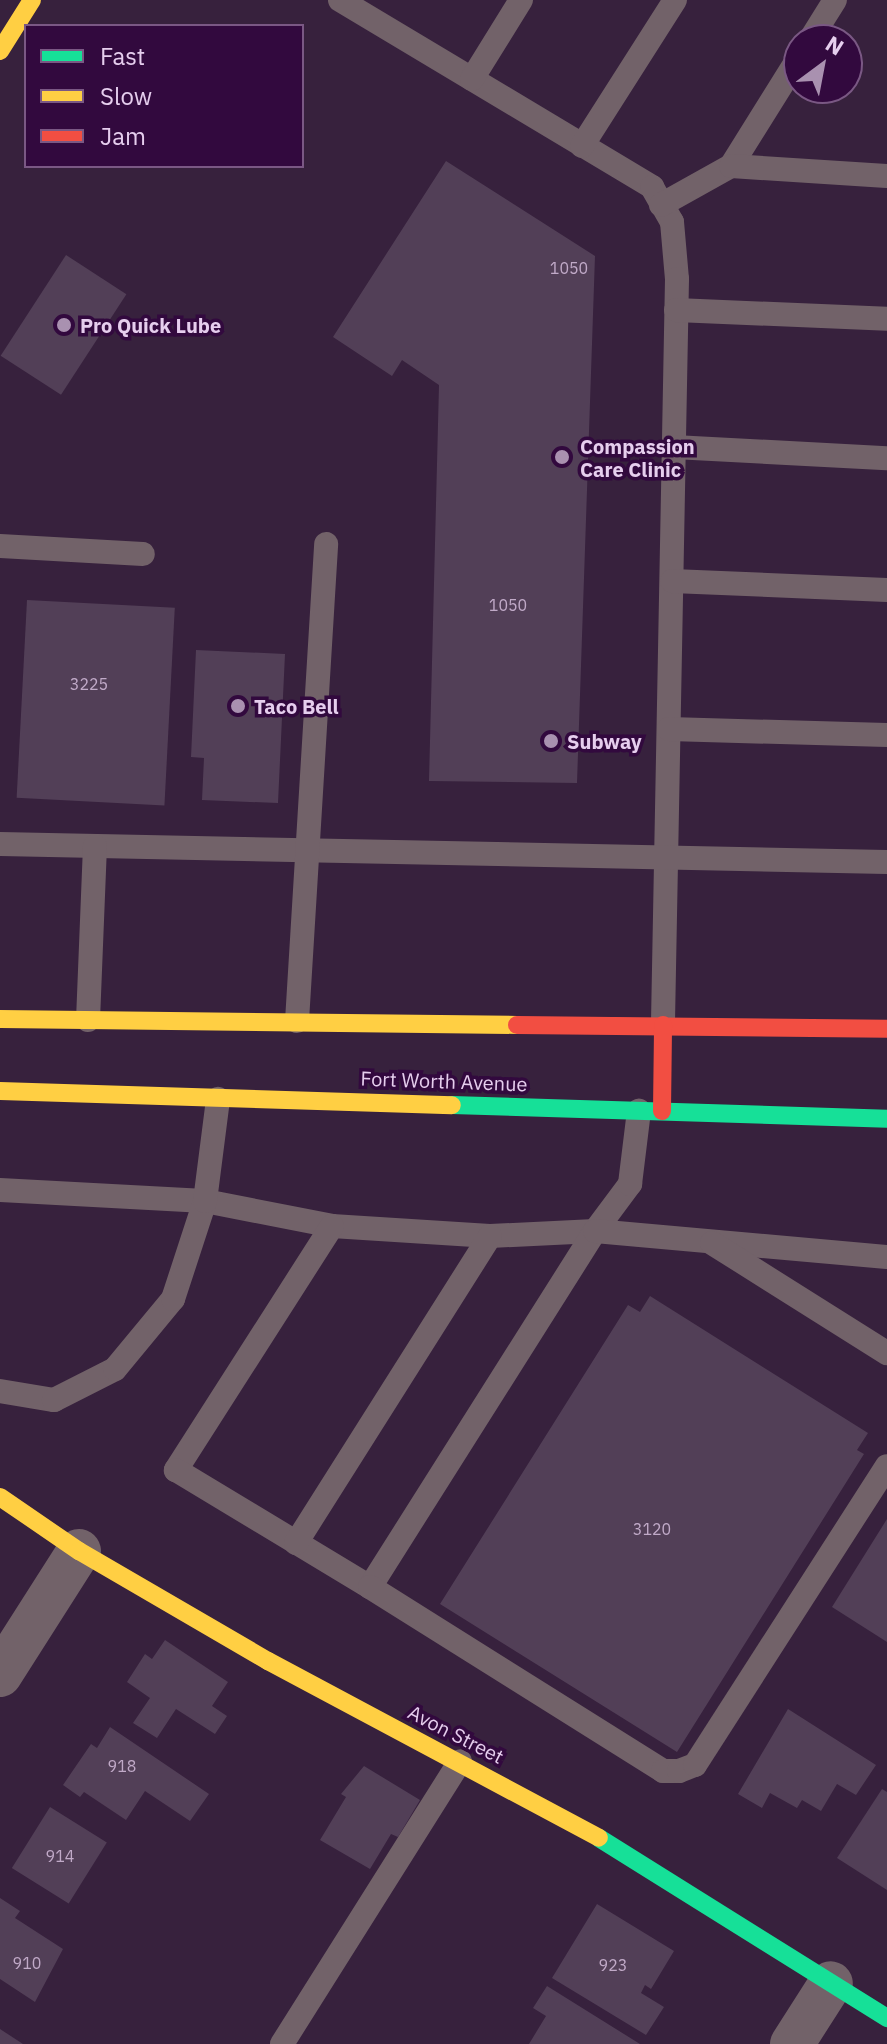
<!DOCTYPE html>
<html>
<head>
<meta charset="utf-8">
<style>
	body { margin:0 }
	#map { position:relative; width:887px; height:2044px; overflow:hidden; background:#37213d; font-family:"IBM Plex Sans",sans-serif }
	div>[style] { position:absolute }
	.building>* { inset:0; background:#523f57; transform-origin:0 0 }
	.lane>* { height:24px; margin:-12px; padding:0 12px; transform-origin:12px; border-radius:12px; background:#726269 }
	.street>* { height:44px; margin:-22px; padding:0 22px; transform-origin:22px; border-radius:22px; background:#726269 }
	.fast>* { height:18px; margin:-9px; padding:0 9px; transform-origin:9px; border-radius:9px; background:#16e098 }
	.slow>* { height:18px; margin:-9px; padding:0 9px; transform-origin:9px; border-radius:9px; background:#ffcf43 }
	.jam>* { height:18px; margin:-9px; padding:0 9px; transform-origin:9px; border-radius:9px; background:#f24e42 }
	.dots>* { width:22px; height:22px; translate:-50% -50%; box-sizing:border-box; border:4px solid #32093e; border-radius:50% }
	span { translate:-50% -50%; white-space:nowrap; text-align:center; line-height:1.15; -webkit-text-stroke:7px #32093e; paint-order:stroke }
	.number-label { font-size:16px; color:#c1aac8 }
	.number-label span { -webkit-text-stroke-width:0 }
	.poi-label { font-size:20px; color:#e6ceee; font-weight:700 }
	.left { translate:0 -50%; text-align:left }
	.street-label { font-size:20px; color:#e6ceee }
	.legend { position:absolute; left:24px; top:24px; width:280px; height:144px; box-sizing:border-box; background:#32093e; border:2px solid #7a5884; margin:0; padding:10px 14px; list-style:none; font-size:24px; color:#e6ceee }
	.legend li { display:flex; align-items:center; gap:16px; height:40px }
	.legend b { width:40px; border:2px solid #7a5884 }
	.north { position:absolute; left:783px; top:24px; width:80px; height:80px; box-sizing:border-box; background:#32093e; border:2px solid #7a5884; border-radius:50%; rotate:32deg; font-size:22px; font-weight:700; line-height:32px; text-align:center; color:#e6ceee }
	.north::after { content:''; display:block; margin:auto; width:28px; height:36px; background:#a991b0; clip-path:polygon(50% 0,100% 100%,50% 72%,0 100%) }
</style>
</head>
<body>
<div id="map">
	<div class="building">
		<div style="clip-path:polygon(446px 161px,595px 256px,577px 783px,429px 781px,439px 385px,402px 360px,392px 376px,333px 337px)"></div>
		<div style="left:66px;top:255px;width:72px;height:120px;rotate:33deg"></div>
		<div style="left:27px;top:600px;width:148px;height:198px;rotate:3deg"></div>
		<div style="clip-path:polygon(196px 650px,285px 654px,278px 803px,202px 800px,204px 758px,191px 757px)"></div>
		<div style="clip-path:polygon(650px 1296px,868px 1433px,857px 1450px,864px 1454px,677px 1752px,440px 1604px,628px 1305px,640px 1312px)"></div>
		<div style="clip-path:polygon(887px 1519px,887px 1642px,832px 1607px)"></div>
		<div style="clip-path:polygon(165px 1640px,228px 1682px,212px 1706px,227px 1716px,215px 1734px,176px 1709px,157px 1738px,133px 1723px,150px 1698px,127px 1682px,145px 1654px,152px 1659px)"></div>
		<div style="clip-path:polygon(788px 1709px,876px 1765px,856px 1795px,837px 1784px,821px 1811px,802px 1800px,797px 1808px,770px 1793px,762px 1808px,738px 1794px)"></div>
		<div style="clip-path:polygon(110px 1727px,209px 1794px,190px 1821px,145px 1791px,126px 1820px,84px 1792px,80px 1797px,63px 1785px,91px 1744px,97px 1748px)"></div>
		<div style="clip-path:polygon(364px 1766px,420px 1800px,398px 1837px,391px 1834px,370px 1869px,320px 1840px,346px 1797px,341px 1794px)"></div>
		<div style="clip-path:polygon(882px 1789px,887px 1792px,887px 1890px,837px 1858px)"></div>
		<div style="left:50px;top:1807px;width:67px;height:72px;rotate:32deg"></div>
		<div style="clip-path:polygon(0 1898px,20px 1911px,15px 1918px,63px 1949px,35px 2002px,0 1979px)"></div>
		<div style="clip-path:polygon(597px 1904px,674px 1951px,651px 1989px,645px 1985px,641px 1993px,664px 2007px,646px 2035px,552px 1978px)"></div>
		<div style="clip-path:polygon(547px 1986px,640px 2044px,529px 2044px,546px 2016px,533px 2008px)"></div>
		<div style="clip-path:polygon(0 2029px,23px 2044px,0 2044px)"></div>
	</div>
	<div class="lane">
		<div style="left:340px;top:0;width:364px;rotate:30.9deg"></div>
		<div style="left:652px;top:187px;width:40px;rotate:60.3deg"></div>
		<div style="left:672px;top:222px;width:57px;rotate:85deg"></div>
		<div style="left:677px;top:279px;width:746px;rotate:91.08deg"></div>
		<div style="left:810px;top:40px;width:47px;rotate:-58deg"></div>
		<div style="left:472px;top:79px;width:93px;rotate:-58.2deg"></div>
		<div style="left:582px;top:146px;width:173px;rotate:-57.5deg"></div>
		<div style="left:731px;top:166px;width:128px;rotate:-58deg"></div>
		<div style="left:661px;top:205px;width:80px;rotate:-29.1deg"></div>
		<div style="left:731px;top:166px;width:156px;rotate:3.7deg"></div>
		<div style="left:676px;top:310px;width:211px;rotate:2.4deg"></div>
		<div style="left:674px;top:447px;width:213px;rotate:3deg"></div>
		<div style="left:0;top:546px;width:143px;rotate:3.2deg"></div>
		<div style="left:672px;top:581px;width:215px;rotate:2.4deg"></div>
		<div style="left:669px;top:729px;width:218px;rotate:1.6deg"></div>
		<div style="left:0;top:844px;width:887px;rotate:1.16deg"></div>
		<div style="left:88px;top:1020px;width:174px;rotate:-87.7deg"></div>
		<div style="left:297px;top:1021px;width:478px;rotate:-86.5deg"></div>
		<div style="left:0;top:1190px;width:205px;rotate:3.1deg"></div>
		<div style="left:205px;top:1201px;width:129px;rotate:11.1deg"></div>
		<div style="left:332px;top:1226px;width:158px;rotate:3.6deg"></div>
		<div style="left:490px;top:1236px;width:105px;rotate:-2.7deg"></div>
		<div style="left:595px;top:1231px;width:59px;rotate:-53.3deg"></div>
		<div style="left:630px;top:1184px;width:74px;rotate:-83deg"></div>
		<div style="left:332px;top:1226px;width:290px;rotate:122.6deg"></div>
		<div style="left:176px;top:1470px;width:227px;rotate:31.1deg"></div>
		<div style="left:370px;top:1587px;width:421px;rotate:-57.7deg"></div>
		<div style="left:595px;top:1231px;width:293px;rotate:5.1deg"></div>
		<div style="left:712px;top:1243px;width:207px;rotate:32.2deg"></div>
		<div style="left:0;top:1391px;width:55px;rotate:9.5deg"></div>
		<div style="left:54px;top:1400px;width:68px;rotate:-26.9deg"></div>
		<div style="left:115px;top:1369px;width:91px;rotate:-50.4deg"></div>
		<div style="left:173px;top:1299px;width:103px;rotate:-71.9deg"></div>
		<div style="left:205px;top:1201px;width:103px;rotate:-82.7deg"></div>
		<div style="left:296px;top:1543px;width:363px;rotate:-57.7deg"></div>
		<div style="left:370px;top:1587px;width:346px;rotate:32.1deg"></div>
		<div style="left:663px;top:1771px;width:16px"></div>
		<div style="left:679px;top:1771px;width:17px;rotate:-21deg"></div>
		<div style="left:695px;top:1765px;width:355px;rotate:-57.3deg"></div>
		<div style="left:282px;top:2044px;width:334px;rotate:-57.8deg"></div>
	</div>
	<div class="street">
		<div style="left:0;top:1675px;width:147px;rotate:-57.5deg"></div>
		<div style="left:792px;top:2044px;width:72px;rotate:-57.4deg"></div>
	</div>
	<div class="fast">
		<div style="left:452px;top:1105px;width:435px;rotate:1.8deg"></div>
		<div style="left:599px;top:1838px;width:340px;rotate:32deg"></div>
	</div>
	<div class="slow">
		<div style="left:0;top:51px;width:60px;rotate:-57.9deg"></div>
		<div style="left:0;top:1019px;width:517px;rotate:0.66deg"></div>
		<div style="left:0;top:1091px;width:452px;rotate:1.8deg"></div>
		<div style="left:0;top:1497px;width:96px;rotate:34.4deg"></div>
		<div style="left:79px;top:1551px;width:219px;rotate:30.2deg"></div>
		<div style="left:268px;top:1661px;width:375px;rotate:28.1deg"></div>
	</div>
	<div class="jam">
		<div style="left:517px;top:1025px;width:370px;rotate:0.6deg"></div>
		<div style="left:662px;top:1111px;width:86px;rotate:-89.3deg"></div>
	</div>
	<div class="dots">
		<div style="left:64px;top:325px;background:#a991b0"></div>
		<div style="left:562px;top:457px;background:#a991b0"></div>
		<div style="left:238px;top:706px;background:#a991b0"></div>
		<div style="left:551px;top:741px;background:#a991b0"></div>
	</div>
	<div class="number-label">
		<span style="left:569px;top:268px">1050</span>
		<span style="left:508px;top:605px">1050</span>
		<span style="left:89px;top:684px">3225</span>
		<span style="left:652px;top:1529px">3120</span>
		<span style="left:122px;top:1766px">918</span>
		<span style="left:60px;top:1856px">914</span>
		<span style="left:27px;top:1963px">910</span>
		<span style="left:613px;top:1965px">923</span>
	</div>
	<div class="poi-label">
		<span class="left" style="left:80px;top:325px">Pro Quick Lube</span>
		<span class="left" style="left:580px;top:458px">Compassion<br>Care Clinic</span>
		<span class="left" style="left:254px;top:706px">Taco Bell</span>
		<span class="left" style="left:567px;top:741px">Subway</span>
	</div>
	<div class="street-label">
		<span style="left:444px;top:1081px;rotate:2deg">Fort Worth Avenue</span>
		<span style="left:456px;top:1734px;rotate:27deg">Avon Street</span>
	</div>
	<ul class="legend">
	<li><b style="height:10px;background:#16e098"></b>Fast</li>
	<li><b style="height:10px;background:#ffcf43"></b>Slow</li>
	<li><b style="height:10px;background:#f24e42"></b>Jam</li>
	</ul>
	<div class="north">N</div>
</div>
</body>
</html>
